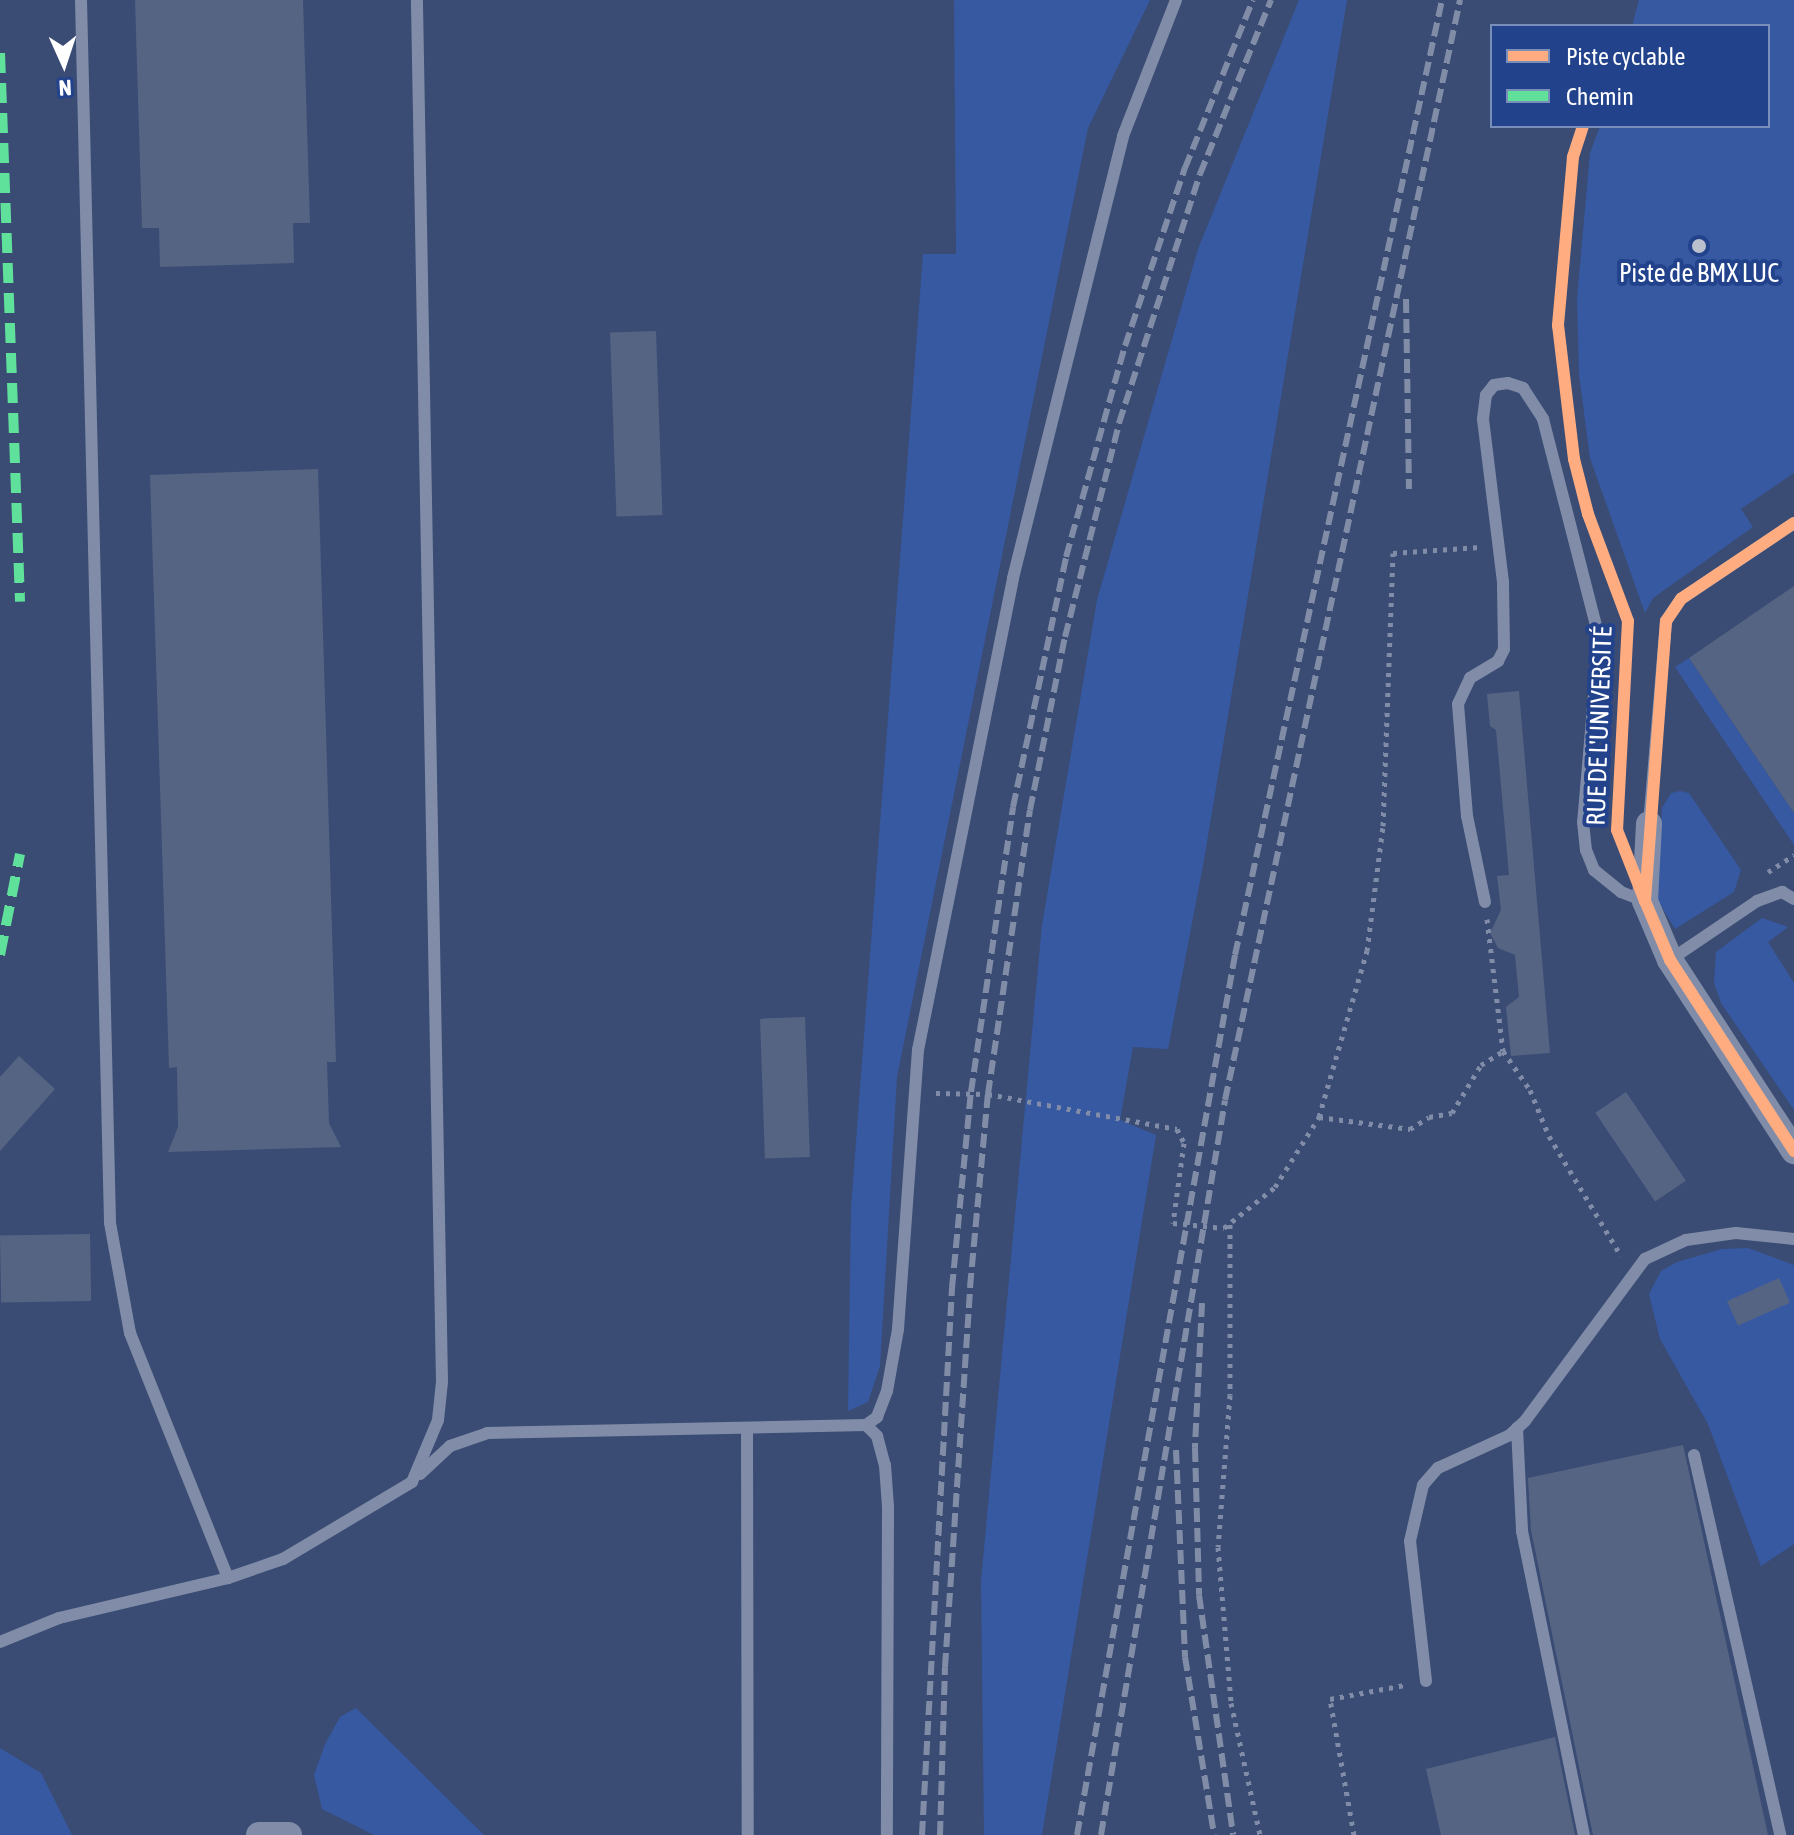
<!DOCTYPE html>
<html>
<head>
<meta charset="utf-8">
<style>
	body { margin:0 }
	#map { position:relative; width:1794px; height:1835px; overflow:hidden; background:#3a4c74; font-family:"Asap Condensed",sans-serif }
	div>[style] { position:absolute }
	.green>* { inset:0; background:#3759a2 }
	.building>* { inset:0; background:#566484; transform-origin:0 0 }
	.path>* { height:5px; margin-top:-2.5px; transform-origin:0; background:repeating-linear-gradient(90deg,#818da8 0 4px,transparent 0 10px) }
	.service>* { height:12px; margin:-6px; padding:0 6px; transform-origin:6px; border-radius:6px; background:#818da8 }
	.minor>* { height:26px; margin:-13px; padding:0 13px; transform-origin:13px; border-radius:13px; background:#818da8 }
	.rail>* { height:6px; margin-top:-3px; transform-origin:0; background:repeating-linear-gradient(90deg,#818da7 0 14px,transparent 0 20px) }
	.quiet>* { height:10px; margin-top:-5px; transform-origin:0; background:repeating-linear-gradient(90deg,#60e19b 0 20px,transparent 0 30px) }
	.cycleway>* { height:12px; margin:-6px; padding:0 6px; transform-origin:6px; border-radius:6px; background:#ffac80 }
	.dots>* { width:22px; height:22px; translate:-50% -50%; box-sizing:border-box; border:4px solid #22428c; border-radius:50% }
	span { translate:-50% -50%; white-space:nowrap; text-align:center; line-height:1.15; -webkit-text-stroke:8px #22428c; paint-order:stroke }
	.poi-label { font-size:26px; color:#fff }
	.street-label { font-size:26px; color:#fff }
	.legend { position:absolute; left:1490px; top:24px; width:280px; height:104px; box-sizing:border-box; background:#22428c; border:2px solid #7a8eba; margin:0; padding:10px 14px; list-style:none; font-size:24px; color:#fff }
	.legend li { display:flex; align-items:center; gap:16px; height:40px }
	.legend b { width:40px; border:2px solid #7a8eba }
	.north { position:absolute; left:24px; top:24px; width:80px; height:80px; -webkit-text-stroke:6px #22428c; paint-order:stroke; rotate:177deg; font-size:22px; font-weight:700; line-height:32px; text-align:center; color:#fff }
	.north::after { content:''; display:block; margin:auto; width:28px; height:36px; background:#fff; clip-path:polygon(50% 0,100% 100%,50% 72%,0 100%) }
</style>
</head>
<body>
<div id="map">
	<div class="green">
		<div style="clip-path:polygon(954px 0,1150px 0,1088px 128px,897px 1077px,880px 1366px,868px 1402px,848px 1411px,851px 1208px,923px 254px,956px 254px)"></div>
		<div style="clip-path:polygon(1299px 0,1347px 0,1204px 860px,1168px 1049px,1133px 1047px,1120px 1120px,1156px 1135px,1042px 1835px,984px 1835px,981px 1581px,1042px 925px,1097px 600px,1198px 249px)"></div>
		<div style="clip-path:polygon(1639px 0,1794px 0,1794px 473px,1741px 509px,1753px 527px,1653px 598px,1645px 613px,1590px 458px,1579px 374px,1577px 299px,1590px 153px,1600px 126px,1768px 126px,1768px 26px,1632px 26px)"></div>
		<div style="clip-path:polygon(1689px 658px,1794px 813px,1794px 845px,1675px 667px)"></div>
		<div style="clip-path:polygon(1680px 791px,1689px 793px,1741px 870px,1734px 892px,1675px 929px,1656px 897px,1662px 808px,1671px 793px)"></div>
		<div style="clip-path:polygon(1762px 918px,1788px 927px,1768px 942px,1794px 983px,1794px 1110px,1721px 1003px,1714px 983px,1716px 952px)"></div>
		<div style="clip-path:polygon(1748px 1248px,1794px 1265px,1794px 1544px,1761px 1566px,1708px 1424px,1660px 1339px,1649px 1294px,1661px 1271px,1677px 1262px,1722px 1249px)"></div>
		<div style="clip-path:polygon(356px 1708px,484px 1835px,374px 1835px,322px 1809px,314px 1775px,325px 1744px,340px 1717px)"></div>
		<div style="clip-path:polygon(0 1748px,41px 1773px,72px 1835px,0 1835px)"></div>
	</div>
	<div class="building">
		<div style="clip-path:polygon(135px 0,303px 0,310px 223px,293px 223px,294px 263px,160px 267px,159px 228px,142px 228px)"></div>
		<div style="left:656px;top:331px;width:184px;height:46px;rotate:88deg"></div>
		<div style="clip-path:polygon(318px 469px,336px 1062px,327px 1062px,329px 1123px,341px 1147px,168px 1152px,178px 1127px,177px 1067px,169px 1068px,150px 475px)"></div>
		<div style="clip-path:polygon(1794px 586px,1794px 813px,1689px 658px)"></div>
		<div style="clip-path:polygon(1519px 691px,1550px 1053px,1511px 1056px,1506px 1007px,1519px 997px,1515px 955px,1498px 948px,1490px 933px,1501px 910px,1497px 876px,1509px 875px,1496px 730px,1490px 726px,1487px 694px)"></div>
		<div style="left:805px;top:1017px;width:140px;height:45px;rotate:88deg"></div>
		<div style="clip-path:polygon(19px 1056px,55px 1089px,0 1151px,0 1077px)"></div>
		<div style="left:1626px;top:1092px;width:107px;height:37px;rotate:56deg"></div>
		<div style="left:90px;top:1234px;width:67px;height:90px;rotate:89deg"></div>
		<div style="left:1779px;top:1278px;width:27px;height:57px;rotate:66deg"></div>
		<div style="clip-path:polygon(1683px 1445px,1768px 1835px,1593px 1835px,1531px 1530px,1528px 1478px)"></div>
		<div style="clip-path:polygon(1555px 1737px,1575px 1835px,1441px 1835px,1426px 1769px)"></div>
	</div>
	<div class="path">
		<div style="left:1768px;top:872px;width:31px;rotate:-33deg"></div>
		<div style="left:1487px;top:919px;width:133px;rotate:83.1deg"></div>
		<div style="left:1503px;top:1051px;width:47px;rotate:55.3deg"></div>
		<div style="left:1530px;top:1090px;width:50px;rotate:67.6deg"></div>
		<div style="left:1549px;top:1136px;width:140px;rotate:59deg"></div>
		<div style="left:936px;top:1093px;width:52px;rotate:1.1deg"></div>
		<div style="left:988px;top:1094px;width:192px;rotate:10.5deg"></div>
		<div style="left:1177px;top:1129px;width:16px;rotate:63deg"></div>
		<div style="left:1184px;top:1143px;width:81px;rotate:97.8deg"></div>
		<div style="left:1173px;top:1223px;width:51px;rotate:5.6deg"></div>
		<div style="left:1224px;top:1228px;width:65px;rotate:-38.8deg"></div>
		<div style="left:1275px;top:1187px;width:83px;rotate:-57.8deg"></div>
		<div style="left:1319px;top:1117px;width:173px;rotate:-73.9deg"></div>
		<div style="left:1367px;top:951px;width:126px;rotate:-82.7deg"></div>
		<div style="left:1383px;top:826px;width:273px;rotate:-87.9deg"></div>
		<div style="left:1393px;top:553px;width:87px;rotate:-3.9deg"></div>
		<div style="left:1319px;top:1117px;width:92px;rotate:7.5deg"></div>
		<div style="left:1410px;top:1129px;width:22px;rotate:-32deg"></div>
		<div style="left:1429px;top:1117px;width:23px;rotate:-10deg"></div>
		<div style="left:1452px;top:1113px;width:56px;rotate:-58.9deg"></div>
		<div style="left:1481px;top:1065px;width:26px;rotate:-32deg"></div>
		<div style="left:1230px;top:1224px;width:171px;rotate:90deg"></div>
		<div style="left:1230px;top:1395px;width:152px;rotate:94.5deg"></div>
		<div style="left:1218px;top:1547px;width:157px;rotate:85.2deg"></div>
		<div style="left:1231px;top:1703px;width:135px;rotate:77.6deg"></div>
		<div style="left:1354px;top:1835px;width:138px;rotate:-100deg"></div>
		<div style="left:1330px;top:1699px;width:76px;rotate:-10.6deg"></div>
	</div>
	<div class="service">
		<div style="left:81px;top:0;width:1223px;rotate:88.64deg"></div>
		<div style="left:110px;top:1223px;width:112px;rotate:79.7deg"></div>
		<div style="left:130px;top:1333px;width:264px;rotate:68.2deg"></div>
		<div style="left:1649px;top:824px;width:204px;rotate:-85.2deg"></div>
		<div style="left:1666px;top:621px;width:27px;rotate:-56deg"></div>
		<div style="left:1681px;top:599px;width:136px;rotate:-33.9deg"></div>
		<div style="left:1485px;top:902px;width:88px;rotate:-101.8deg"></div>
		<div style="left:1467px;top:816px;width:112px;rotate:-94.6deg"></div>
		<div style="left:1458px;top:704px;width:29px;rotate:-65deg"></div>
		<div style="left:1470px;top:678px;width:33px;rotate:-31deg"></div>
		<div style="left:1498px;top:661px;width:13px;rotate:-63deg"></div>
		<div style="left:1504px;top:649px;width:67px;rotate:-90.9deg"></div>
		<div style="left:1503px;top:582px;width:164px;rotate:-97deg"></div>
		<div style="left:1483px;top:419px;width:24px;rotate:-83deg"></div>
		<div style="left:1486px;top:395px;width:13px;rotate:-51deg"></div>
		<div style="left:1494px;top:385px;width:14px;rotate:-8deg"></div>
		<div style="left:1508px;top:383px;width:16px;rotate:18deg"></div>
		<div style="left:1523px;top:388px;width:37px;rotate:57deg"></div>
		<div style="left:1543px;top:419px;width:225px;rotate:75.6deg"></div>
		<div style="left:1599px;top:637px;width:186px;rotate:94.9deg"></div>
		<div style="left:1583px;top:822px;width:28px;rotate:84deg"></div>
		<div style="left:1586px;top:850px;width:22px;rotate:68deg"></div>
		<div style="left:1594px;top:870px;width:35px;rotate:39deg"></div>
		<div style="left:1621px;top:892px;width:26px;rotate:21deg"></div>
		<div style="left:1670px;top:960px;width:105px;rotate:-34.1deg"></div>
		<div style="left:1757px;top:901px;width:27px;rotate:-20deg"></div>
		<div style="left:1782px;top:892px;width:14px;rotate:30deg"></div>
		<div style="left:866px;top:1425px;width:14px;rotate:-36deg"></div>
		<div style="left:877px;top:1417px;width:28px;rotate:-69deg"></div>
		<div style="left:887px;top:1391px;width:63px;rotate:-79.9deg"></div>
		<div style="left:898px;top:1329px;width:280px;rotate:-85.9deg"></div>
		<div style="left:918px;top:1050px;width:481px;rotate:-78.6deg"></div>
		<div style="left:1013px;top:578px;width:455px;rotate:-76deg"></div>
		<div style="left:1123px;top:136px;width:146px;rotate:-68.7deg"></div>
		<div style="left:1517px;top:1428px;width:103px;rotate:87.2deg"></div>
		<div style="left:1522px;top:1531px;width:310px;rotate:78.5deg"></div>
		<div style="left:747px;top:1429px;width:406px;rotate:89.9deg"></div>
		<div style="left:1694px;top:1455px;width:390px;rotate:77.2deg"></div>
		<div style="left:420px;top:1474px;width:41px;rotate:-43deg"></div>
		<div style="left:450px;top:1446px;width:39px;rotate:-19deg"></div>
		<div style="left:487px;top:1433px;width:379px;rotate:-1.2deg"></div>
		<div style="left:866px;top:1425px;width:16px;rotate:45deg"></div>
		<div style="left:877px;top:1436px;width:30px;rotate:75deg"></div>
		<div style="left:885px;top:1465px;width:42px;rotate:85.9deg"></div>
		<div style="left:888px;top:1507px;width:328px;rotate:90.2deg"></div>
		<div style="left:0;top:1642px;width:64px;rotate:-22.1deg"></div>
		<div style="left:59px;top:1618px;width:174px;rotate:-13.3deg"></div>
		<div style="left:228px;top:1578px;width:58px;rotate:-19.1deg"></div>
		<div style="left:283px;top:1559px;width:150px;rotate:-30.8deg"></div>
		<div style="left:412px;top:1482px;width:67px;rotate:-67.2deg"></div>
		<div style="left:438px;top:1420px;width:38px;rotate:-84deg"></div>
		<div style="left:442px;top:1382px;width:1382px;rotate:-91.04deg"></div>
		<div style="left:1426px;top:1681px;width:141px;rotate:-96.5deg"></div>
		<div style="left:1410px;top:1541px;width:57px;rotate:-76.9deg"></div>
		<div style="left:1423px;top:1485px;width:23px;rotate:-49deg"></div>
		<div style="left:1438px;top:1468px;width:79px;rotate:-24.6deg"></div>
		<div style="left:1510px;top:1435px;width:21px;rotate:-43deg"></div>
		<div style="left:1525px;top:1421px;width:202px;rotate:-53.5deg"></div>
		<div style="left:1645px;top:1259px;width:45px;rotate:-24.9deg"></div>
		<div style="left:1686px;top:1240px;width:50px;rotate:-8deg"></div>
		<div style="left:1736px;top:1233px;width:58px;rotate:5.9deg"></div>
	</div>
	<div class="minor">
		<div style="left:1649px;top:824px;width:77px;rotate:93deg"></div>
		<div style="left:1645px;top:901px;width:64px;rotate:67deg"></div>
		<div style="left:1670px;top:960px;width:228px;rotate:57deg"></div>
		<div style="left:259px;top:1835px;width:30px"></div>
	</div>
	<div class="rail">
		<div style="left:1406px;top:299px;width:190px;rotate:89.1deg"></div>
		<div style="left:1202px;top:1303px;width:145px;rotate:92.8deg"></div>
		<div style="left:1195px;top:1448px;width:147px;rotate:88.4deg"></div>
		<div style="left:1199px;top:1595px;width:242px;rotate:81.9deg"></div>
		<div style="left:1176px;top:1450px;width:207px;rotate:87.5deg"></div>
		<div style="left:1185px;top:1657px;width:180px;rotate:80.7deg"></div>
		<div style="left:922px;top:1835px;width:548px;rotate:-86.86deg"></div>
		<div style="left:952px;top:1288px;width:197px;rotate:-84.5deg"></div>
		<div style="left:971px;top:1092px;width:288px;rotate:-81.6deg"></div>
		<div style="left:1013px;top:807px;width:256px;rotate:-78deg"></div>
		<div style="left:1066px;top:557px;width:219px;rotate:-74.4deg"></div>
		<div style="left:1125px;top:346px;width:188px;rotate:-71.4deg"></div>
		<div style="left:1185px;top:168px;width:181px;rotate:-68deg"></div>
		<div style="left:940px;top:1835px;width:168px;rotate:-88.3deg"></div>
		<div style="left:945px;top:1667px;width:381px;rotate:-86.2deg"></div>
		<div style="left:970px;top:1287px;width:194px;rotate:-84.7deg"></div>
		<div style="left:988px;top:1094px;width:287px;rotate:-81.6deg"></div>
		<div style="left:1030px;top:810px;width:177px;rotate:-78.6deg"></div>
		<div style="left:1065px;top:637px;width:221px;rotate:-75.8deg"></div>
		<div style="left:1119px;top:423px;width:262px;rotate:-72deg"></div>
		<div style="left:1200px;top:174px;width:188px;rotate:-67.8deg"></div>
		<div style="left:1077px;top:1835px;width:894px;rotate:-79.82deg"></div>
		<div style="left:1235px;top:955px;width:977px;rotate:-77.77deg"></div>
		<div style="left:1101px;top:1835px;width:745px;rotate:-80.42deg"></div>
		<div style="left:1225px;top:1100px;width:1125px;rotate:-77.94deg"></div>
	</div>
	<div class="quiet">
		<div style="left:0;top:53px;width:549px;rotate:87.91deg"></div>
		<div style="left:0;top:955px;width:103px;rotate:-78.8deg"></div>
	</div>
	<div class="cycleway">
		<div style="left:1583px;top:126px;width:33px;rotate:108deg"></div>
		<div style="left:1573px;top:157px;width:169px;rotate:95.1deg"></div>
		<div style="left:1558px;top:325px;width:135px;rotate:83.2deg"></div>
		<div style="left:1574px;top:459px;width:57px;rotate:75.7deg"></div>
		<div style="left:1588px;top:514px;width:114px;rotate:69.5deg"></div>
		<div style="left:1628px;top:621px;width:209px;rotate:93deg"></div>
		<div style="left:1617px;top:830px;width:76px;rotate:68.5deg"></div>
		<div style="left:1794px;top:523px;width:136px;rotate:146.1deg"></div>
		<div style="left:1681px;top:599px;width:27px;rotate:124deg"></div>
		<div style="left:1666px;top:621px;width:281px;rotate:94.3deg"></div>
		<div style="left:1645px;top:901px;width:64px;rotate:67deg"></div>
		<div style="left:1670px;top:960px;width:228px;rotate:57deg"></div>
	</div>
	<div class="dots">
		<div style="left:1699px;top:246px;background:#bac0ce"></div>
	</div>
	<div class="poi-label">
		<span style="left:1699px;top:274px">Piste de BMX LUC</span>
	</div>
	<div class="street-label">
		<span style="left:1600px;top:726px;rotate:-88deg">RUE DE L'UNIVERSITÉ</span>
	</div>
	<ul class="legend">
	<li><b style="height:10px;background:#ffac80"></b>Piste cyclable</li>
	<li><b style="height:10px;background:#60e19b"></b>Chemin</li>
	</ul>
	<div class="north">N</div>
</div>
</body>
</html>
